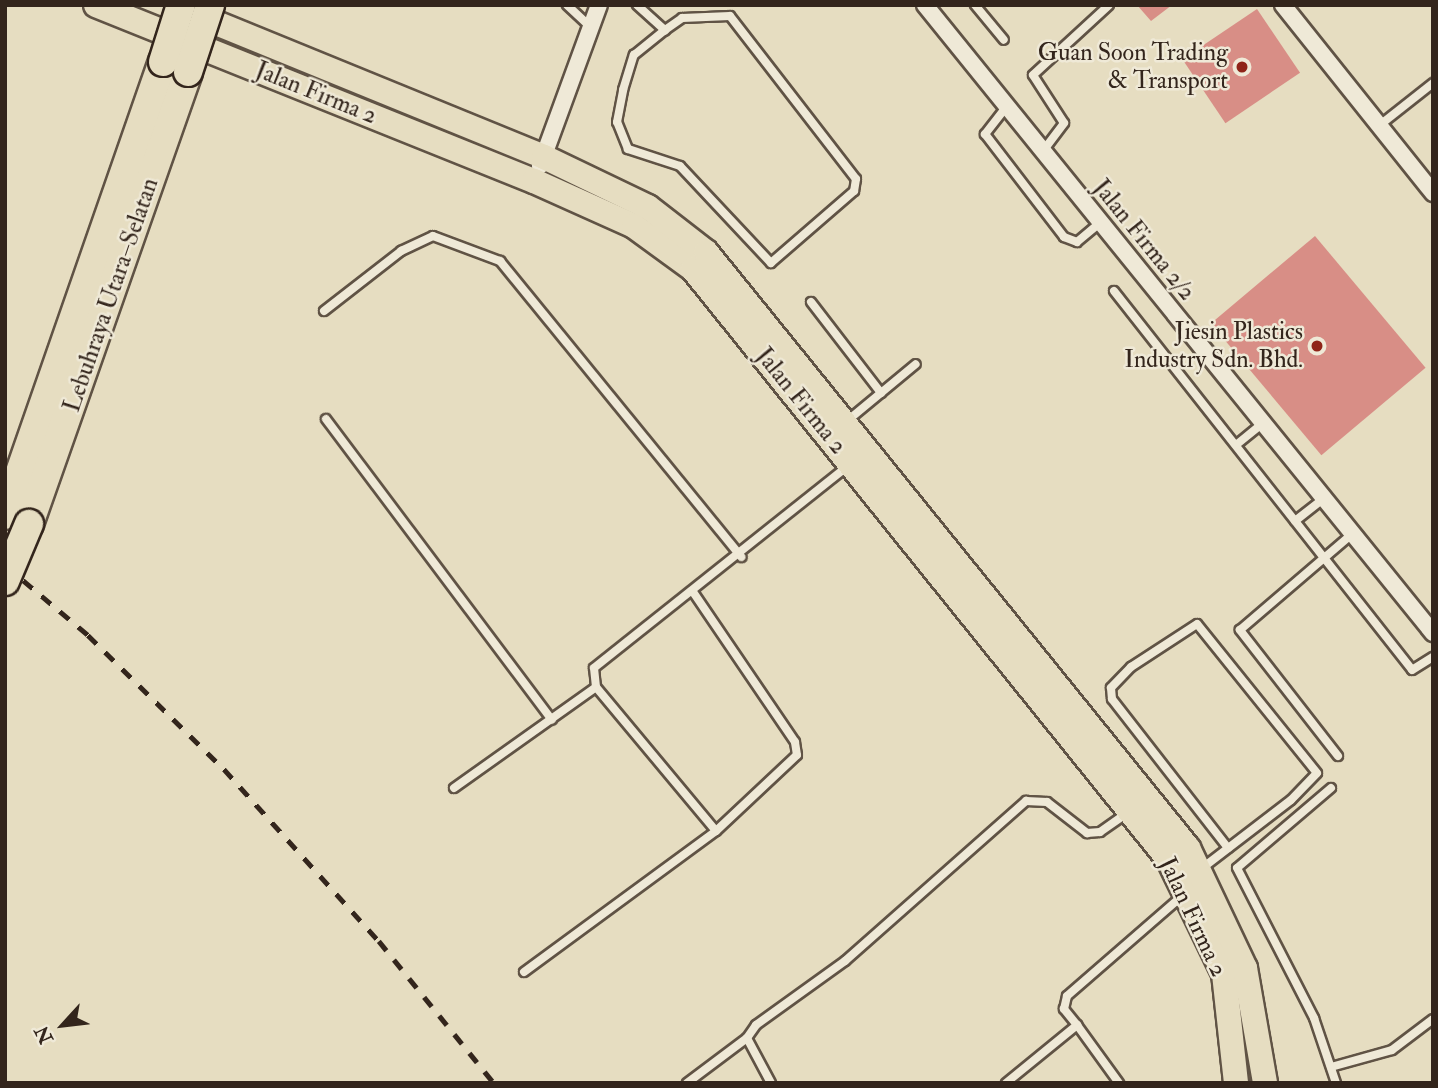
<!DOCTYPE html>
<html>
<head>
<meta charset="utf-8">
<style>
	body { margin:0 }
	#map { position:relative; width:1438px; height:1088px; overflow:hidden; background:#e6ddc1; font-family:"IM FELL Double Pica",serif }
	div>[style] { position:absolute }
	.building>* { inset:0; background:#d88e86; transform-origin:0 0 }
	.roads { filter:drop-shadow(2px 0 #605345) drop-shadow(-2px 0 #605345) drop-shadow(0 2px #605345) drop-shadow(0 -2px #605345) }
	.lane>* { height:8px; margin:-4px; padding:0 4px; transform-origin:4px; border-radius:4px; background:#efe9d7 }
	.street>* { height:16px; margin:-8px; padding:0 8px; transform-origin:8px; border-radius:8px; background:#efe9d7 }
	.primary>* { height:24px; margin:-12px; padding:0 12px; transform-origin:12px; border-radius:12px; background:#e6ddc1 }
	.highway>* { height:28px; margin:-14px; padding:0 14px; transform-origin:14px; border-radius:14px; background:#e6ddc1 }
	.rail>* { height:4.5px; margin-top:-2.25px; transform-origin:0; background:repeating-linear-gradient(90deg,#33251c 0 12px,transparent 0 24px) }
	.bridges { filter:drop-shadow(2px 0 #33251c) drop-shadow(-2px 0 #33251c) drop-shadow(0 2px #33251c) drop-shadow(0 -2px #33251c) }
	.highway-bridge>* { height:28px; margin:-14px; padding:0 14px; transform-origin:14px; border-radius:14px; background:#e6ddc1 }
	.dots>* { width:19px; height:19px; translate:-50% -50%; box-sizing:border-box; border:4px solid #efe9d7; border-radius:50% }
	span { translate:-50% -50%; white-space:nowrap; text-align:center; line-height:1.15; -webkit-text-stroke:5px #efe9d7; paint-order:stroke }
	.poi-label { font-size:24px; color:#33251c }
	.right { translate:-100% -50%; text-align:right }
	.street-label { font-size:24px; color:#33251c }
	.frame { position:absolute; inset:0; border:7px solid #33251c; pointer-events:none }
	.north { position:absolute; left:28px; top:990px; width:70px; height:70px; -webkit-text-stroke:5px #efe9d7; paint-order:stroke; rotate:243deg; font-size:19px; font-weight:700; line-height:28px; text-align:center; color:#33251c }
	.north::after { content:''; display:block; margin:auto; width:24px; height:32px; background:#33251c; clip-path:polygon(50% 0,100% 100%,50% 72%,0 100%) }
</style>
</head>
<body>
<div id="map">
	<div class="building">
		<div style="clip-path:polygon(1137px 5px,1172px 5px,1151px 21px)"></div>
		<div style="left:1257px;top:9px;width:77px;height:90px;rotate:56deg"></div>
		<div style="left:1315px;top:236px;width:172px;height:136px;rotate:50deg"></div>
	</div>
	<div class="roads">
		<div class="lane">
			<div style="left:567px;top:5px;width:33px;rotate:43deg"></div>
			<div style="left:637px;top:5px;width:38px;rotate:42deg"></div>
			<div style="left:665px;top:30px;width:21px;rotate:-35deg"></div>
			<div style="left:682px;top:18px;width:48px;rotate:-2.4deg"></div>
			<div style="left:730px;top:16px;width:206px;rotate:52.3deg"></div>
			<div style="left:856px;top:179px;width:12px;rotate:99deg"></div>
			<div style="left:854px;top:191px;width:110px;rotate:139.1deg"></div>
			<div style="left:771px;top:263px;width:133px;rotate:-133.2deg"></div>
			<div style="left:680px;top:166px;width:55px;rotate:-161.9deg"></div>
			<div style="left:628px;top:149px;width:29px;rotate:-112deg"></div>
			<div style="left:617px;top:122px;width:33px;rotate:-79deg"></div>
			<div style="left:623px;top:90px;width:37px;rotate:-73deg"></div>
			<div style="left:634px;top:55px;width:40px;rotate:-39deg"></div>
			<div style="left:975px;top:5px;width:45px;rotate:50.4deg"></div>
			<div style="left:1007px;top:106px;width:36px;rotate:128deg"></div>
			<div style="left:985px;top:134px;width:130px;rotate:52.5deg"></div>
			<div style="left:1064px;top:237px;width:14px;rotate:21deg"></div>
			<div style="left:1077px;top:242px;width:31px;rotate:-40deg"></div>
			<div style="left:1380px;top:125px;width:68px;rotate:-38.4deg"></div>
			<div style="left:1043px;top:151px;width:35px;rotate:-53deg"></div>
			<div style="left:1064px;top:123px;width:57px;rotate:-122.9deg"></div>
			<div style="left:1033px;top:75px;width:103px;rotate:-42.6deg"></div>
			<div style="left:1114px;top:291px;width:482px;rotate:51.8deg"></div>
			<div style="left:1412px;top:670px;width:25px;rotate:-32deg"></div>
			<div style="left:811px;top:302px;width:115px;rotate:52.4deg"></div>
			<div style="left:324px;top:311px;width:98px;rotate:-37.9deg"></div>
			<div style="left:401px;top:251px;width:35px;rotate:-25deg"></div>
			<div style="left:433px;top:236px;width:72px;rotate:20.5deg"></div>
			<div style="left:500px;top:261px;width:382px;rotate:50.8deg"></div>
			<div style="left:326px;top:419px;width:376px;rotate:53.1deg"></div>
			<div style="left:847px;top:421px;width:89px;rotate:-39.6deg"></div>
			<div style="left:1236px;top:445px;width:35px;rotate:-39deg"></div>
			<div style="left:1295px;top:521px;width:37px;rotate:-38deg"></div>
			<div style="left:1338px;top:756px;width:160px;rotate:-127.9deg"></div>
			<div style="left:1240px;top:630px;width:148px;rotate:-40.6deg"></div>
			<div style="left:454px;top:788px;width:174px;rotate:-35.4deg"></div>
			<div style="left:1331px;top:788px;width:123px;rotate:139.6deg"></div>
			<div style="left:1237px;top:868px;width:169px;rotate:62.8deg"></div>
			<div style="left:1314px;top:1018px;width:69px;rotate:71.3deg"></div>
			<div style="left:716px;top:831px;width:187px;rotate:-129.8deg"></div>
			<div style="left:596px;top:687px;width:19px;rotate:-96deg"></div>
			<div style="left:594px;top:668px;width:325px;rotate:-38.5deg"></div>
			<div style="left:1201px;top:869px;width:113px;rotate:-37.5deg"></div>
			<div style="left:1291px;top:800px;width:37px;rotate:-46deg"></div>
			<div style="left:1317px;top:773px;width:191px;rotate:-128.8deg"></div>
			<div style="left:1197px;top:624px;width:79px;rotate:146.9deg"></div>
			<div style="left:1131px;top:667px;width:29px;rotate:134deg"></div>
			<div style="left:1111px;top:688px;width:11px;rotate:85deg"></div>
			<div style="left:1112px;top:699px;width:189px;rotate:52.1deg"></div>
			<div style="left:524px;top:972px;width:238px;rotate:-36.3deg"></div>
			<div style="left:716px;top:831px;width:111px;rotate:-43.2deg"></div>
			<div style="left:797px;top:755px;width:13px;rotate:-99deg"></div>
			<div style="left:795px;top:742px;width:181px;rotate:-124.2deg"></div>
			<div style="left:1077px;top:1025px;width:72px;rotate:54.1deg"></div>
			<div style="left:1331px;top:1067px;width:63px;rotate:-15.6deg"></div>
			<div style="left:1392px;top:1050px;width:51px;rotate:-37.1deg"></div>
			<div style="left:687px;top:1083px;width:75px;rotate:-36.9deg"></div>
			<div style="left:771px;top:1083px;width:51px;rotate:-118.1deg"></div>
			<div style="left:747px;top:1038px;width:16px;rotate:-55deg"></div>
			<div style="left:756px;top:1025px;width:110px;rotate:-35.7deg"></div>
			<div style="left:845px;top:961px;width:242px;rotate:-41.5deg"></div>
			<div style="left:1026px;top:801px;width:21px;rotate:3deg"></div>
			<div style="left:1047px;top:802px;width:51px;rotate:37.8deg"></div>
			<div style="left:1087px;top:833px;width:13px;rotate:-4deg"></div>
			<div style="left:1100px;top:832px;width:32px;rotate:-35deg"></div>
			<div style="left:1006px;top:1083px;width:92px;rotate:-39.2deg"></div>
			<div style="left:1077px;top:1025px;width:21px;rotate:-129deg"></div>
			<div style="left:1064px;top:1009px;width:13px;rotate:-77deg"></div>
			<div style="left:1067px;top:996px;width:154px;rotate:-41deg"></div>
		</div>
		<div class="street">
			<div style="left:925px;top:5px;width:808px;rotate:51.03deg"></div>
			<div style="left:1283px;top:5px;width:241px;rotate:51.4deg"></div>
			<div style="left:540px;top:166px;width:171px;rotate:-69.9deg"></div>
		</div>
		<div class="primary">
			<div style="left:96px;top:5px;width:472px;rotate:21.9deg"></div>
			<div style="left:534px;top:181px;width:110px;rotate:24.2deg"></div>
			<div style="left:634px;top:226px;width:73px;rotate:36.1deg"></div>
			<div style="left:693px;top:269px;width:759px;rotate:51.15deg"></div>
			<div style="left:1169px;top:860px;width:127px;rotate:64.2deg"></div>
			<div style="left:1224px;top:974px;width:110px;rotate:83.7deg"></div>
			<div style="left:189px;top:12px;width:383px;rotate:22.2deg"></div>
			<div style="left:544px;top:157px;width:115px;rotate:25.7deg"></div>
			<div style="left:648px;top:207px;width:73px;rotate:37.8deg"></div>
			<div style="left:706px;top:252px;width:767px;rotate:51.04deg"></div>
			<div style="left:1188px;top:848px;width:133px;rotate:64.6deg"></div>
			<div style="left:1245px;top:968px;width:117px;rotate:80.1deg"></div>
		</div>
		<div class="highway">
			<div style="left:5px;top:515px;width:480px;rotate:-70.8deg"></div>
			<div style="left:29px;top:524px;width:479px;rotate:-70.6deg"></div>
		</div>
	</div>
	<div class="rail">
		<div style="left:5px;top:565px;width:109px;rotate:40.1deg"></div>
		<div style="left:88px;top:635px;width:191px;rotate:44.6deg"></div>
		<div style="left:224px;top:769px;width:232px;rotate:48deg"></div>
		<div style="left:379px;top:941px;width:183px;rotate:51deg"></div>
	</div>
	<div class="bridges">
		<div class="highway-bridge">
			<div style="left:163px;top:62px;width:60px;rotate:-72.5deg"></div>
			<div style="left:188px;top:72px;width:71px;rotate:-71.8deg"></div>
			<div style="left:5px;top:581px;width:62px;rotate:-67.2deg"></div>
		</div>
	</div>
	<div class="dots">
		<div style="left:1242px;top:67px;background:#8f2418"></div>
		<div style="left:1317px;top:346px;background:#8f2418"></div>
	</div>
	<div class="poi-label">
		<span class="right" style="left:1228px;top:67px">Guan Soon Trading<br>&amp; Transport</span>
		<span class="right" style="left:1303px;top:346px">Jiesin Plastics<br>Industry Sdn. Bhd.</span>
	</div>
	<div class="street-label">
		<span style="left:316px;top:93px;rotate:22deg">Jalan Firma 2</span>
		<span style="left:1144px;top:240px;rotate:51deg">Jalan Firma 2/2</span>
		<span style="left:111px;top:295px;rotate:-71deg">Lebuhraya Utara–Selatan</span>
		<span style="left:801px;top:401px;rotate:51deg">Jalan Firma 2</span>
		<span style="left:1193px;top:917px;rotate:65deg">Jalan Firma 2</span>
	</div>
	<div class="frame"></div>
	<div class="north">N</div>
</div>
</body>
</html>
